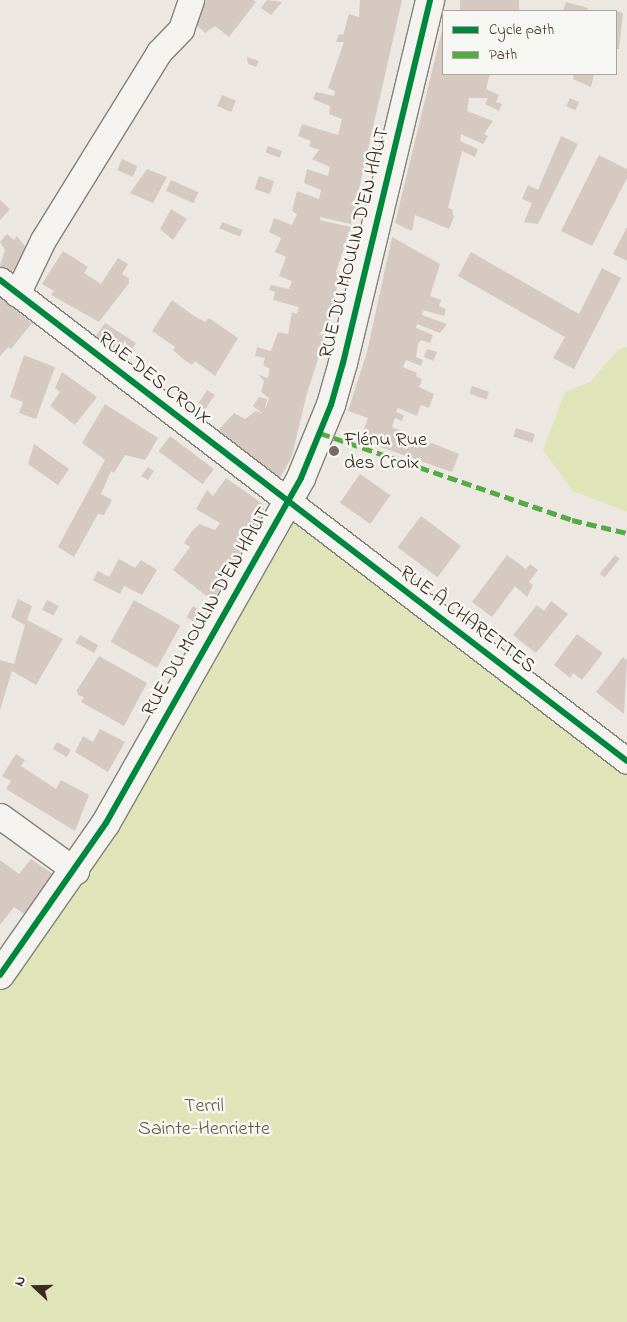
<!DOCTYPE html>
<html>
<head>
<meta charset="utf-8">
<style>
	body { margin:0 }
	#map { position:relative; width:627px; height:1322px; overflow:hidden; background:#ede7e2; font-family:"Indie Flower",sans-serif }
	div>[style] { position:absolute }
	.green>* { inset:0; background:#e0e5b9 }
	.building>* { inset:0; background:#d6c9c2; transform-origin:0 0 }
	.roads { filter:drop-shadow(1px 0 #86807b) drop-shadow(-1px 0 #86807b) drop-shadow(0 1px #86807b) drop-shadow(0 -1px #86807b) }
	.street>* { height:25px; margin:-12.5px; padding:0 12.5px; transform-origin:12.5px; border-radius:12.5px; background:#f4f3f0 }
	.secondary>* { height:28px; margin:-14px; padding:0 14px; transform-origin:14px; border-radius:14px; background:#f4f3f0 }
	.quiet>* { height:5px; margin-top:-2.5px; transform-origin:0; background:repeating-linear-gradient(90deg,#55ab43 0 10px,transparent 0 15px) }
	.cycleway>* { height:6px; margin:-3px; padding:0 3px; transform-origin:3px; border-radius:3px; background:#00873e }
	.dots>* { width:14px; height:14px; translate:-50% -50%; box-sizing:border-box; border:2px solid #f6f6f2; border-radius:50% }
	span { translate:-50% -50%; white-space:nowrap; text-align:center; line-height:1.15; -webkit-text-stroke:5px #f6f6f2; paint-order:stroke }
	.street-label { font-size:20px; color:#3b2a1e }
	.poi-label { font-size:20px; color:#3b2a1e }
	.left { translate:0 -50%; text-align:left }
	.park-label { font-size:20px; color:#62583c }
	.legend { position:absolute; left:442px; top:10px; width:175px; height:65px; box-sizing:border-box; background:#f6f6f2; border:1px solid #aba49d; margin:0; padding:6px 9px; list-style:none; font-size:15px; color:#3b2a1e }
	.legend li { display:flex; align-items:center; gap:10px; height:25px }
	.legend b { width:25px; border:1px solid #aba49d }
	.north { position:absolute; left:10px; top:1262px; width:50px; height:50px; -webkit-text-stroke:4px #f6f6f2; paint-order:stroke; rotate:291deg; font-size:14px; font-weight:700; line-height:20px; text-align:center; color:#3b2a1e }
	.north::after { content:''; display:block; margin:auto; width:18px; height:22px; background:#3b2a1e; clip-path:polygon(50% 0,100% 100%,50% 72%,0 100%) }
</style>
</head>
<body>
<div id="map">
	<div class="green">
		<div style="clip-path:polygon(627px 347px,627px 512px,573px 491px,543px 450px,565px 392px,590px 382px,619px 349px)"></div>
		<div style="clip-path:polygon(287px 503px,627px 758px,627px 1322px,0 1322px,0 975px)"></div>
	</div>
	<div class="building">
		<div style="clip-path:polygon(197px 0,254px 0,256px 2px,229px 37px,215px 26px,205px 33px,190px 19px)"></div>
		<div style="clip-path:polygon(267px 0,282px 2px,271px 15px,261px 8px)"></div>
		<div style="clip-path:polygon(360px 0,402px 0,351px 224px,320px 217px,320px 220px,351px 227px,336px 272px,340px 273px,327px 332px,307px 393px,292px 456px,279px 480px,214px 435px,234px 413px,245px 419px,256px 411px,263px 414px,253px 406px,259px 397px,267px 399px,265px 410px,269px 398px,261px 392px,264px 381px,259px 375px,268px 378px,270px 369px,263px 365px,265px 358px,255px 356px,257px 347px,271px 351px,278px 332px,288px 334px,292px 312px,297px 314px,299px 307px,273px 300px,275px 292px,269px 290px,271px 285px,289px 289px,292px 281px,279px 276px,286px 257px,275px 252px,281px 238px,269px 232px,274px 218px,292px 225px,297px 214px,292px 211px,297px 191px,319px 199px,321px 190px,304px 183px,307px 169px,328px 176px,330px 167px,312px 159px,319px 150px,309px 146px,311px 141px,298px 136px,302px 124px,338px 135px,342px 119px,329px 114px,330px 106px,313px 99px,316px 92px,334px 96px,335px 91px,328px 88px,344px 42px,336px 42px,339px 34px,343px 35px,349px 14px,359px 17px)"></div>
		<div style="left:460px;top:0;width:59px;height:11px"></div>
		<div style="clip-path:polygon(566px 2px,588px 8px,587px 11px,563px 11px)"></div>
		<div style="clip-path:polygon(616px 11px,623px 13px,619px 49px,616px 49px)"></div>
		<div style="clip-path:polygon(442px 30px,443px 74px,490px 74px,486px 89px,499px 95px,496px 102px,502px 104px,499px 111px,485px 104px,488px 98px,469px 98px,467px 111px,493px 121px,484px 134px,488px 136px,483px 144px,461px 134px,460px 141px,478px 149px,475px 157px,462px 151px,448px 208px,452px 209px,454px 217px,449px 229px,415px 215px,412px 231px,395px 223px)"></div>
		<div style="clip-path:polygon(247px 57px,259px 61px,256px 67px,248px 64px)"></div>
		<div style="clip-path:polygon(574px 74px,594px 74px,591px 87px,573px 79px)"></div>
		<div style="left:222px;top:95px;width:15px;height:12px;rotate:23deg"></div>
		<div style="left:570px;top:98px;width:10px;height:9px;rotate:24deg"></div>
		<div style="clip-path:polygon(561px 136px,578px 144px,538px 224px,524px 222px,532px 203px,522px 199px,528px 185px,538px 190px)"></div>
		<div style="left:268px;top:146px;width:15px;height:7px;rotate:20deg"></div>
		<div style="clip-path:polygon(599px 155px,627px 169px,627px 178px,592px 246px,561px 231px)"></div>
		<div style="left:122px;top:159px;width:17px;height:12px;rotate:24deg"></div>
		<div style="clip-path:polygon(147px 169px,167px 177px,153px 203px,130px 193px)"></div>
		<div style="left:259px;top:176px;width:16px;height:14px;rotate:18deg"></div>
		<div style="left:171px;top:180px;width:30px;height:12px;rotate:24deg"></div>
		<div style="clip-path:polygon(0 200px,10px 209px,0 220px)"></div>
		<div style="clip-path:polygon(171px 209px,187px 219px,173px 240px,160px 229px)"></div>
		<div style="left:222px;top:222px;width:22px;height:7px;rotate:21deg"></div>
		<div style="clip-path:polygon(627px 227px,627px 261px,613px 254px)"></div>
		<div style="clip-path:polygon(7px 234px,14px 240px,17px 236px,29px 252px,10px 274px,0 265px,5px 250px,0 242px)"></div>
		<div style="clip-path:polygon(392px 237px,440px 264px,430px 296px,441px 300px,439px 306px,446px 309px,444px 316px,423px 310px,422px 315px,447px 324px,440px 333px,417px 324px,416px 328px,433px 335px,430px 343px,421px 340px,418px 344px,416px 357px,423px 360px,421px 366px,406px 360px,403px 367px,417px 373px,416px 376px,422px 379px,419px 387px,434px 394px,429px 408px,421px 405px,417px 416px,398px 408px,396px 412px,404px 415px,402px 421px,395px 418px,392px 427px,459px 454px,452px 472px,360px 440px,368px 418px,348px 411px,367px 352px)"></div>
		<div style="clip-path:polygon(63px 251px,88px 267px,84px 273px,101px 284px,118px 258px,128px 264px,122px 274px,129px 278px,129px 283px,99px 322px,51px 295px,54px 291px,42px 284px)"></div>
		<div style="clip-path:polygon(471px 252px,579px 314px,602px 268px,621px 278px,574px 369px,553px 358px,565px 337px,458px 276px)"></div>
		<div style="clip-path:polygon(0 297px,32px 323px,11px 349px,8px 347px,0 356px)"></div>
		<div style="clip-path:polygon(172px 300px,194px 316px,205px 322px,209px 318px,238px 338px,215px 376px,195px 361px,192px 365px,183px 359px,173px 350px,175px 347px,152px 331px)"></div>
		<div style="clip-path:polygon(105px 323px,136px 343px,124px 362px,94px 339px)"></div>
		<div style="clip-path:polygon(427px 349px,437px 352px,433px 361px,424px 357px)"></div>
		<div style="clip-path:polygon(24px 355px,55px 367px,36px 419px,19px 413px,23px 402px,10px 397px)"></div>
		<div style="clip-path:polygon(62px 372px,97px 397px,75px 425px,50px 406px,60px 392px,55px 388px)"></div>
		<div style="left:472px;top:386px;width:18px;height:8px;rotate:19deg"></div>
		<div style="left:207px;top:390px;width:9px;height:31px;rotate:32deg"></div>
		<div style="clip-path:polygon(105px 404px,158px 438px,145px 460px,125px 455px,114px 473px,111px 471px,101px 494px,112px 500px,104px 515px,98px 514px,74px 557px,58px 547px,105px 460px,82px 443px)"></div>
		<div style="left:516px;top:428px;width:20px;height:9px;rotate:18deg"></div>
		<div style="left:170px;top:436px;width:55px;height:19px;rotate:37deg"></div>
		<div style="clip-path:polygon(34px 444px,69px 469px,58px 485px,28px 464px)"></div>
		<div style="clip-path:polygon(148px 467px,154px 471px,148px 480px,141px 476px)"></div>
		<div style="left:360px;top:474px;width:37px;height:35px;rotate:35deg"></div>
		<div style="clip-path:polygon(226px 478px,263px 504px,264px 510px,213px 601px,173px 570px,190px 547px,184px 543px,192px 531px,199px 524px,215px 530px,220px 523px,196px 509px,207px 490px,213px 496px)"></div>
		<div style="left:421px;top:516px;width:50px;height:39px;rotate:37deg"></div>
		<div style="clip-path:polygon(507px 555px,526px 569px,530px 564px,538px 570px,529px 582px,533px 585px,527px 597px,515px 586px,492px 617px,472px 602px)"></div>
		<div style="left:615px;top:555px;width:6px;height:24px;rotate:39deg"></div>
		<div style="clip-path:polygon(119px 559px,135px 568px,141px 560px,157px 570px,142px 595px,124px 586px,120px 594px,93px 580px,98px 571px,109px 577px)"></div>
		<div style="clip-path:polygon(18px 599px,32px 606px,27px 620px,63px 639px,36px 685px,12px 671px,0 710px,0 660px,14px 664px,25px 625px,11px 617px)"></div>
		<div style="left:47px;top:600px;width:13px;height:11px;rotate:27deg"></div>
		<div style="left:134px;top:600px;width:53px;height:48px;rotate:29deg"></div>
		<div style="clip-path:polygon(551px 601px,568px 614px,536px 653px,513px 635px,537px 605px,544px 611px)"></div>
		<div style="left:193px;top:606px;width:12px;height:13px;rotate:31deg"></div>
		<div style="clip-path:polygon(577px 634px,603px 653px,582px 680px,573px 673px,570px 678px,554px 665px)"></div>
		<div style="left:80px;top:635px;width:21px;height:9px;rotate:29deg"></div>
		<div style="clip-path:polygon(99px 656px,147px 683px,124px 726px,81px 702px,84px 697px,78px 695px,77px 690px)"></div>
		<div style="clip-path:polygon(623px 657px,627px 660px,624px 714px,596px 692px)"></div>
		<div style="clip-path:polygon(100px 729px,125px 742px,108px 772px,75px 752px,83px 736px,93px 742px)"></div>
		<div style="left:57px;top:742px;width:16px;height:8px;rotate:30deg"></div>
		<div style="clip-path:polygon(16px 754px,25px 760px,21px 766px,56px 789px,61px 780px,89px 795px,75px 831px,6px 789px,11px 781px,2px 776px)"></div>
		<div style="clip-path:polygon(31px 859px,53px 874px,54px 881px,27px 916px,14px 907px,0 925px,0 860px,19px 874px)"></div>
	</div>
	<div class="roads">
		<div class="street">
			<div style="left:0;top:280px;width:790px;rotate:37.49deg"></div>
			<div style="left:17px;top:294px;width:60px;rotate:-64.3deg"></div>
			<div style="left:43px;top:240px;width:221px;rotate:-58.3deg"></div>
			<div style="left:159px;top:52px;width:32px;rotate:-46deg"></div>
			<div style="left:181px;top:29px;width:31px;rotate:-71deg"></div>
			<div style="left:0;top:816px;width:94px;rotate:35.9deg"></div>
		</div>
		<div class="secondary">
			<div style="left:0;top:975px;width:185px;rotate:-55.1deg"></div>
			<div style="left:106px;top:823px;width:396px;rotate:-60.5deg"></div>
			<div style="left:301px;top:478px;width:79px;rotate:-67.7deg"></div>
			<div style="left:331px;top:405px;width:44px;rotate:-74.1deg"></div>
			<div style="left:343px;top:363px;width:373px;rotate:-76.5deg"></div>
		</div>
	</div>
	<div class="quiet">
		<div style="left:320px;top:433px;width:267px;rotate:19deg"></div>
		<div style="left:572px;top:520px;width:57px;rotate:13.3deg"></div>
	</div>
	<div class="cycleway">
		<div style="left:0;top:280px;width:790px;rotate:37.49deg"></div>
		<div style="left:0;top:975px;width:185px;rotate:-55.1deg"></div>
		<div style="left:106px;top:823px;width:396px;rotate:-60.5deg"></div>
		<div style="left:301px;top:478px;width:79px;rotate:-67.7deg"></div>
		<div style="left:331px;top:405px;width:44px;rotate:-74.1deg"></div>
		<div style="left:343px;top:363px;width:373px;rotate:-76.5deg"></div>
	</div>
	<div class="dots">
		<div style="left:334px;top:451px;background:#796c63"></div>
	</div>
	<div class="street-label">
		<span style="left:355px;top:243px;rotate:-76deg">RUE DU MOULIN D'EN HAUT</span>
		<span style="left:154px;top:379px;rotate:38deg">RUE DES CROIX</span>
		<span style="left:207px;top:612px;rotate:-60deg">RUE DU MOULIN D'EN HAUT</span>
		<span style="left:467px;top:620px;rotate:37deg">RUE À CHARETTES</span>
	</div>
	<div class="poi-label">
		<span class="left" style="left:344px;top:452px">Flénu Rue<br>des Croix</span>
	</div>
	<div class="park-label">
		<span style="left:204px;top:1118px">Terril<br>Sainte-Henriette</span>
	</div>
	<ul class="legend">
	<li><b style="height:6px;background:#00873e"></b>Cycle path</li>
	<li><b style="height:6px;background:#55ab43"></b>Path</li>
	</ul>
	<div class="north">N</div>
</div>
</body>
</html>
